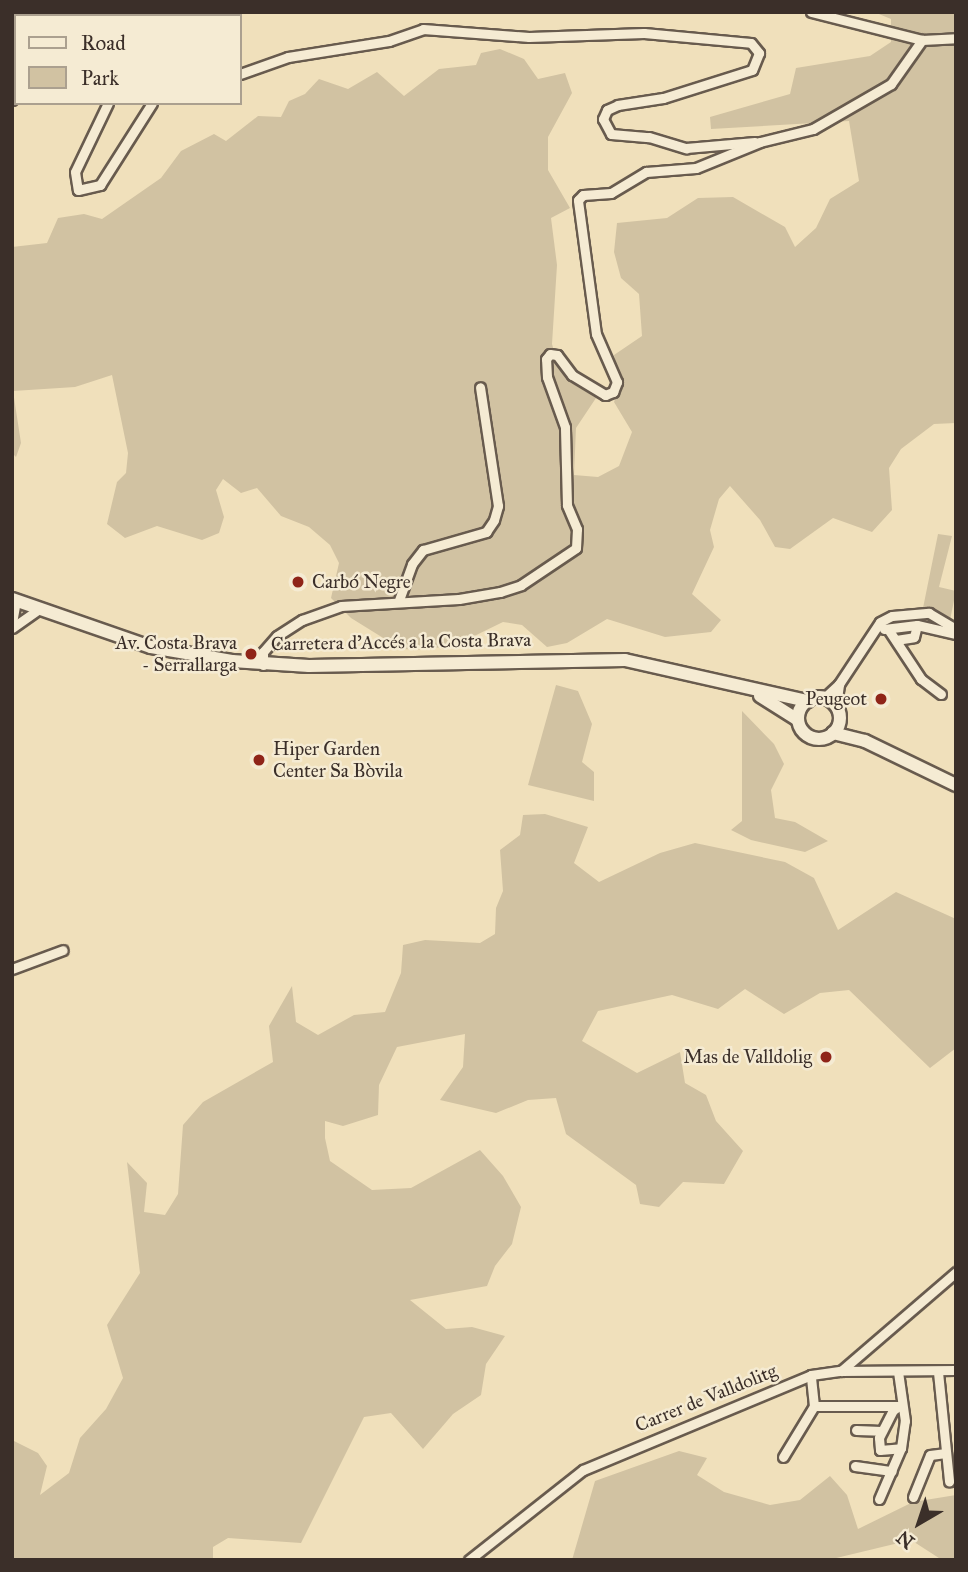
<!DOCTYPE html>
<html>
<head>
<meta charset="utf-8">
<style>
	body { margin:0 }
	#map { position:relative; width:968px; height:1572px; overflow:hidden; background:#f0e0bb; font-family:"IM FELL Great Primer",serif }
	div>[style] { position:absolute }
	.green>* { inset:0; background:#d1c2a2 }
	.roads { filter:drop-shadow(2px 0 #685b4e) drop-shadow(-2px 0 #685b4e) drop-shadow(0 2px #685b4e) drop-shadow(0 -2px #685b4e) }
	.street>* { height:9px; margin:-4.5px; padding:0 4.5px; transform-origin:4.5px; border-radius:4.5px; background:#f5ebd3 }
	.secondary>* { height:12px; margin:-6px; padding:0 6px; transform-origin:6px; border-radius:6px; background:#f5ebd3 }
	.secondary>.ring { margin:-6px; padding:0; box-sizing:content-box; background:none; border:12px solid #f5ebd3; border-radius:50% }
	.dots>* { width:19px; height:19px; translate:-50% -50%; box-sizing:border-box; border:4px solid #f5ebd3; border-radius:50% }
	span { translate:-50% -50%; white-space:nowrap; text-align:center; line-height:1.15; -webkit-text-stroke:5px #f5ebd3; paint-order:stroke }
	.poi-label { font-size:19px; color:#3b2f29 }
	.left { translate:0 -50%; text-align:left }
	.right { translate:-100% -50%; text-align:right }
	.street-label { font-size:19px; color:#3b2f29 }
	.frame { position:absolute; inset:0; border:14px solid #3b2f29; pointer-events:none }
	.legend { position:absolute; left:14px; top:14px; width:228px; height:91px; box-sizing:border-box; background:#f5ebd3; border:2px solid #aba08f; margin:0; padding:9px 12px; list-style:none; font-size:21px; color:#3b2f29 }
	.legend li { display:flex; align-items:center; gap:14px; height:35px }
	.legend b { width:35px; border:2px solid #aba08f }
	.north { position:absolute; left:884px; top:1488px; width:70px; height:70px; -webkit-text-stroke:5px #f5ebd3; paint-order:stroke; rotate:219deg; font-size:19px; font-weight:700; line-height:28px; text-align:center; color:#3b2f29 }
	.north::after { content:''; display:block; margin:auto; width:24px; height:32px; background:#3b2f29; clip-path:polygon(50% 0,100% 100%,50% 72%,0 100%) }
</style>
</head>
<body>
<div id="map">
	<div class="green">
		<div style="clip-path:polygon(874px 12px,956px 12px,956px 423px,934px 424px,901px 449px,889px 468px,892px 510px,872px 532px,833px 518px,790px 549px,775px 547px,760px 520px,730px 486px,719px 499px,710px 530px,714px 547px,692px 594px,721px 620px,711px 632px,665px 637px,607px 619px,567px 643px,547px 647px,522px 625px,503px 622px,466px 640px,429px 650px,401px 649px,351px 618px,331px 598px,339px 563px,330px 545px,309px 527px,281px 516px,257px 488px,241px 493px,223px 479px,216px 490px,224px 517px,219px 533px,202px 540px,157px 526px,125px 538px,107px 524px,117px 482px,126px 473px,128px 453px,112px 375px,75px 387px,13px 391px,21px 443px,16px 457px,12px 453px,12px 247px,47px 243px,58px 218px,84px 214px,102px 219px,161px 178px,181px 151px,214px 134px,226px 141px,258px 116px,281px 117px,289px 101px,305px 94px,319px 79px,348px 89px,377px 72px,404px 96px,439px 69px,476px 65px,481px 53px,500px 49px,524px 59px,538px 79px,565px 73px,572px 93px,548px 137px,548px 170px,570px 208px,551px 218px,557px 265px,552px 344px,558px 366px,570px 382px,596px 398px,576px 428px,574px 475px,598px 477px,619px 466px,632px 432px,614px 402px,619px 389px,614px 355px,642px 336px,639px 294px,621px 278px,614px 252px,617px 223px,667px 218px,698px 198px,733px 197px,785px 227px,795px 247px,816px 228px,830px 199px,859px 181px,849px 121px,711px 129px,710px 117px,790px 94px,796px 68px,870px 56px,891px 42px,891px 19px)"></div>
		<div style="clip-path:polygon(938px 534px,952px 536px,939px 587px,956px 591px,950px 620px,923px 608px)"></div>
		<div style="clip-path:polygon(556px 685px,578px 691px,592px 724px,582px 762px,594px 772px,594px 801px,528px 785px)"></div>
		<div style="clip-path:polygon(742px 711px,774px 744px,784px 764px,771px 790px,775px 818px,795px 822px,828px 841px,805px 852px,751px 840px,731px 830px,742px 821px)"></div>
		<div style="clip-path:polygon(545px 814px,588px 827px,574px 863px,599px 882px,660px 853px,695px 843px,785px 862px,814px 878px,838px 930px,896px 892px,956px 919px,956px 1048px,930px 1068px,849px 990px,820px 993px,784px 1014px,745px 989px,718px 1009px,672px 995px,598px 1011px,582px 1041px,637px 1073px,680px 1052px,685px 1083px,706px 1095px,716px 1121px,743px 1151px,724px 1184px,683px 1182px,659px 1207px,640px 1204px,636px 1185px,566px 1134px,556px 1098px,528px 1100px,496px 1113px,440px 1100px,463px 1067px,465px 1034px,397px 1047px,379px 1085px,378px 1115px,343px 1126px,325px 1121px,325px 1138px,330px 1161px,372px 1190px,411px 1188px,480px 1150px,503px 1176px,521px 1207px,512px 1244px,495px 1266px,487px 1286px,410px 1300px,446px 1329px,472px 1327px,505px 1336px,486px 1364px,481px 1395px,453px 1414px,423px 1449px,391px 1413px,364px 1417px,301px 1543px,228px 1538px,213px 1547px,213px 1560px,12px 1560px,12px 1440px,38px 1453px,47px 1466px,40px 1495px,69px 1473px,80px 1438px,106px 1409px,123px 1378px,107px 1325px,140px 1273px,127px 1162px,147px 1183px,144px 1212px,165px 1215px,178px 1194px,183px 1125px,203px 1102px,273px 1062px,269px 1026px,292px 986px,296px 1022px,318px 1035px,354px 1015px,385px 1012px,401px 973px,403px 945px,425px 940px,480px 943px,495px 934px,496px 908px,503px 891px,500px 850px,520px 835px,523px 815px)"></div>
		<div style="clip-path:polygon(679px 1451px,707px 1458px,697px 1475px,724px 1492px,770px 1505px,800px 1500px,830px 1476px,847px 1495px,858px 1529px,913px 1502px,956px 1495px,956px 1560px,942px 1560px,911px 1540px,828px 1560px,572px 1560px,595px 1481px)"></div>
	</div>
	<div class="roads">
		<div class="street">
			<div style="left:811px;top:12px;width:114px;rotate:14.2deg"></div>
			<div style="left:922px;top:40px;width:34px;rotate:-3deg"></div>
			<div style="left:66px;top:16px;width:5px;rotate:-53deg"></div>
			<div style="left:226px;top:16px;width:6px;rotate:-39deg"></div>
			<div style="left:12px;top:74px;width:4px;rotate:-14deg"></div>
			<div style="left:240px;top:74px;width:51px;rotate:-19.5deg"></div>
			<div style="left:288px;top:57px;width:102px;rotate:-9deg"></div>
			<div style="left:389px;top:41px;width:36px;rotate:-19deg"></div>
			<div style="left:423px;top:29px;width:106px;rotate:4.3deg"></div>
			<div style="left:529px;top:37px;width:115px;rotate:-2deg"></div>
			<div style="left:644px;top:33px;width:107px;rotate:5.3deg"></div>
			<div style="left:751px;top:43px;width:13px;rotate:51deg"></div>
			<div style="left:759px;top:53px;width:18px;rotate:112deg"></div>
			<div style="left:752px;top:70px;width:93px;rotate:162.5deg"></div>
			<div style="left:663px;top:98px;width:46px;rotate:171.2deg"></div>
			<div style="left:618px;top:105px;width:12px;rotate:156deg"></div>
			<div style="left:607px;top:110px;width:10px;rotate:114deg"></div>
			<div style="left:603px;top:119px;width:17px;rotate:62deg"></div>
			<div style="left:611px;top:134px;width:38px;rotate:5deg"></div>
			<div style="left:649px;top:137px;width:39px;rotate:17deg"></div>
			<div style="left:686px;top:148px;width:69px;rotate:-5deg"></div>
			<div style="left:12px;top:100px;width:13px;rotate:-72deg"></div>
			<div style="left:108px;top:103px;width:76px;rotate:115.6deg"></div>
			<div style="left:75px;top:172px;width:18px;rotate:81deg"></div>
			<div style="left:78px;top:190px;width:23px;rotate:-13deg"></div>
			<div style="left:100px;top:185px;width:97px;rotate:-57.6deg"></div>
			<div style="left:399px;top:600px;width:38px;rotate:-70deg"></div>
			<div style="left:412px;top:564px;width:18px;rotate:-52deg"></div>
			<div style="left:423px;top:550px;width:66px;rotate:-15.9deg"></div>
			<div style="left:486px;top:532px;width:14px;rotate:-56deg"></div>
			<div style="left:494px;top:520px;width:15px;rotate:-74deg"></div>
			<div style="left:498px;top:506px;width:120px;rotate:-98.6deg"></div>
			<div style="left:12px;top:623px;width:23px;rotate:-80deg"></div>
			<div style="left:12px;top:628px;width:35px;rotate:-35deg"></div>
			<div style="left:884px;top:629px;width:33px;rotate:-7deg"></div>
			<div style="left:917px;top:625px;width:40px;rotate:13deg"></div>
			<div style="left:888px;top:629px;width:60px;rotate:56.6deg"></div>
			<div style="left:921px;top:679px;width:25px;rotate:37deg"></div>
			<div style="left:896px;top:640px;width:18px;rotate:-9deg"></div>
			<div style="left:914px;top:637px;width:12px;rotate:-76deg"></div>
			<div style="left:263px;top:665px;width:13px;rotate:-90deg"></div>
			<div style="left:263px;top:652px;width:21px;rotate:-49deg"></div>
			<div style="left:277px;top:636px;width:30px;rotate:-33deg"></div>
			<div style="left:302px;top:620px;width:41px;rotate:-19.7deg"></div>
			<div style="left:341px;top:606px;width:118px;rotate:-3.4deg"></div>
			<div style="left:459px;top:599px;width:42px;rotate:-9.7deg"></div>
			<div style="left:500px;top:592px;width:22px;rotate:-18deg"></div>
			<div style="left:521px;top:585px;width:66px;rotate:-33.9deg"></div>
			<div style="left:576px;top:548px;width:19px;rotate:-87deg"></div>
			<div style="left:577px;top:529px;width:26px;rotate:-113deg"></div>
			<div style="left:567px;top:505px;width:78px;rotate:-91.5deg"></div>
			<div style="left:565px;top:427px;width:53px;rotate:-109.8deg"></div>
			<div style="left:547px;top:377px;width:18px;rotate:-93deg"></div>
			<div style="left:546px;top:359px;width:6px;rotate:-51deg"></div>
			<div style="left:550px;top:354px;width:7px;rotate:8deg"></div>
			<div style="left:557px;top:355px;width:25px;rotate:53deg"></div>
			<div style="left:572px;top:375px;width:39px;rotate:31deg"></div>
			<div style="left:605px;top:395px;width:9px;rotate:-21deg"></div>
			<div style="left:613px;top:392px;width:11px;rotate:-68deg"></div>
			<div style="left:617px;top:382px;width:52px;rotate:-113.6deg"></div>
			<div style="left:596px;top:334px;width:135px;rotate:-97.7deg"></div>
			<div style="left:578px;top:200px;width:7px;rotate:-45deg"></div>
			<div style="left:583px;top:195px;width:28px;rotate:-4deg"></div>
			<div style="left:611px;top:193px;width:41px;rotate:-31deg"></div>
			<div style="left:646px;top:172px;width:50px;rotate:-4.6deg"></div>
			<div style="left:696px;top:168px;width:69px;rotate:-22.1deg"></div>
			<div style="left:760px;top:142px;width:55px;rotate:-13.8deg"></div>
			<div style="left:813px;top:129px;width:90px;rotate:-30deg"></div>
			<div style="left:891px;top:84px;width:54px;rotate:-54.8deg"></div>
			<div style="left:824px;top:698px;width:21px;rotate:-43deg"></div>
			<div style="left:839px;top:684px;width:74px;rotate:-56.5deg"></div>
			<div style="left:880px;top:622px;width:13px;rotate:-27deg"></div>
			<div style="left:892px;top:616px;width:37px;rotate:-5deg"></div>
			<div style="left:929px;top:613px;width:31px;rotate:31deg"></div>
			<div style="left:836px;top:706px;width:22px;rotate:-82deg"></div>
			<div style="left:12px;top:969px;width:54px;rotate:-20.4deg"></div>
			<div style="left:841px;top:1371px;width:115px;rotate:-0.5deg"></div>
			<div style="left:938px;top:1372px;width:110px;rotate:84.2deg"></div>
			<div style="left:814px;top:1406px;width:87px"></div>
			<div style="left:899px;top:1406px;width:7px;rotate:146deg"></div>
			<div style="left:893px;top:1410px;width:31px;rotate:117deg"></div>
			<div style="left:879px;top:1438px;width:12px;rotate:85deg"></div>
			<div style="left:880px;top:1450px;width:21px;rotate:-5deg"></div>
			<div style="left:856px;top:1430px;width:25px;rotate:2deg"></div>
			<div style="left:783px;top:1457px;width:60px;rotate:-58.7deg"></div>
			<div style="left:814px;top:1406px;width:31px;rotate:-96deg"></div>
			<div style="left:855px;top:1466px;width:37px;rotate:8deg"></div>
			<div style="left:913px;top:1497px;width:45px;rotate:-68deg"></div>
			<div style="left:930px;top:1455px;width:16px;rotate:-7deg"></div>
			<div style="left:879px;top:1499px;width:56px;rotate:-66.7deg"></div>
			<div style="left:901px;top:1448px;width:27px;rotate:-82deg"></div>
			<div style="left:905px;top:1421px;width:49px;rotate:-98.1deg"></div>
			<div style="left:469px;top:1560px;width:145px;rotate:-38.3deg"></div>
			<div style="left:583px;top:1470px;width:247px;rotate:-22.6deg"></div>
			<div style="left:811px;top:1375px;width:30px;rotate:-8deg"></div>
			<div style="left:841px;top:1371px;width:152px;rotate:-40.7deg"></div>
		</div>
		<div class="secondary">
			<div style="left:12px;top:599px;width:147px;rotate:19.1deg"></div>
			<div style="left:151px;top:647px;width:82px;rotate:9.8deg"></div>
			<div style="left:232px;top:661px;width:77px;rotate:3.7deg"></div>
			<div style="left:309px;top:666px;width:316px;rotate:-1.1deg"></div>
			<div style="left:625px;top:660px;width:187px;rotate:12.7deg"></div>
			<div style="left:760px;top:696px;width:45px;rotate:32.3deg"></div>
			<div class="ring" style="left:798px;top:697px;width:30px;height:30px"></div>
			<div style="left:833px;top:733px;width:33px;rotate:14deg"></div>
			<div style="left:865px;top:741px;width:101px;rotate:25.8deg"></div>
		</div>
	</div>
	<div class="dots">
		<div style="left:298px;top:582px;background:#8f2418"></div>
		<div style="left:251px;top:654px;background:#8f2418"></div>
		<div style="left:881px;top:699px;background:#8f2418"></div>
		<div style="left:259px;top:760px;background:#8f2418"></div>
		<div style="left:826px;top:1057px;background:#8f2418"></div>
	</div>
	<div class="poi-label">
		<span class="left" style="left:312px;top:582px">Carbó Negre</span>
		<span class="right" style="left:237px;top:654px">Av. Costa Brava<br>- Serrallarga</span>
		<span class="right" style="left:867px;top:699px">Peugeot</span>
		<span class="left" style="left:273px;top:760px">Hiper Garden<br>Center Sa Bòvila</span>
		<span class="right" style="left:812px;top:1057px">Mas de Valldolig</span>
	</div>
	<div class="street-label">
		<span style="left:401px;top:642px;rotate:-1deg">Carretera d'Accés a la Costa Brava</span>
		<span style="left:706px;top:1398px;rotate:-22deg">Carrer de Valldolitg</span>
	</div>
	<div class="frame"></div>
	<ul class="legend">
	<li><b style="height:9px;background:#f5ebd3"></b>Road</li>
	<li><b style="height:19px;background:#d1c2a2"></b>Park</li>
	</ul>
	<div class="north">N</div>
</div>
</body>
</html>
